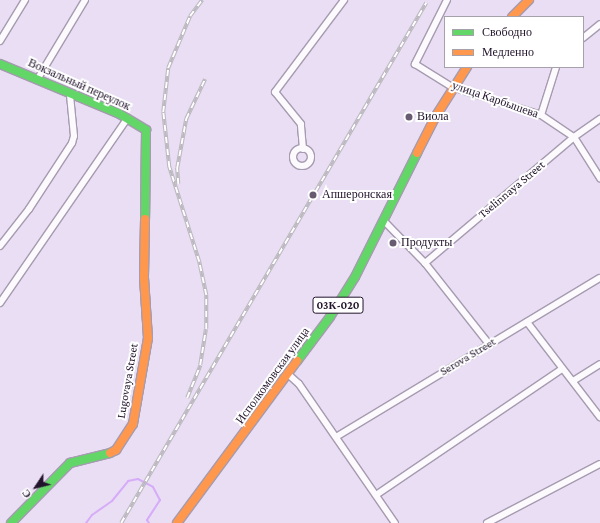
<!DOCTYPE html>
<html>
<head>
<meta charset="utf-8">
<style>
	body { margin:0 }
	#map { position:relative; width:600px; height:523px; overflow:hidden; background:#e9def4; font-family:"Crimson Pro",serif }
	div>[style] { position:absolute }
	.stream>* { height:2px; margin:-1px; padding:0 1px; transform-origin:1px; border-radius:1px; background:#d6acf9 }
	.roads { filter:drop-shadow(1px 0 #a69bb0) drop-shadow(-1px 0 #a69bb0) drop-shadow(0 1px #a69bb0) drop-shadow(0 -1px #a69bb0) }
	.street>* { height:6px; margin:-3px; padding:0 3px; transform-origin:3px; border-radius:3px; background:#fcfafd }
	.street>.ring { margin:-3px; padding:0; box-sizing:content-box; background:none; border:6px solid #fcfafd; border-radius:50% }
	.fast>* { height:8px; margin:-4px; padding:0 4px; transform-origin:4px; border-radius:4px; background:#63d668 }
	.slow>* { height:8px; margin:-4px; padding:0 4px; transform-origin:4px; border-radius:4px; background:#ff974d }
	.rail>* { height:3.5px; margin-top:-1.75px; transform-origin:0; background:repeating-linear-gradient(90deg,#fff 0 6px,#bbb8be 0 12px); box-sizing:border-box; border-block:1px solid #bbb8be }
	.dots>* { width:11px; height:11px; translate:-50% -50%; box-sizing:border-box; border:2px solid #fff; border-radius:50% }
	span { translate:-50% -50%; white-space:nowrap; text-align:center; line-height:1.15; -webkit-text-stroke:4px #fff; paint-order:stroke }
	.shield-label span { padding:1px 3px; background:#fff; border:1px solid; border-radius:3px; -webkit-text-stroke-width:0 }
	.shield-label { font-size:11px; color:#21132b; font-weight:700 }
	.street-label { font-size:12px; color:#21132b }
	.poi-label { font-size:12px; color:#21132b }
	.left { translate:0 -50%; text-align:left }
	.legend { position:absolute; left:444px; top:16px; width:140px; height:52px; box-sizing:border-box; background:#fff; border:1px solid #a6a1aa; margin:0; padding:5px 7px; list-style:none; font-size:12px; color:#21132b }
	.legend li { display:flex; align-items:center; gap:8px; height:20px }
	.legend b { width:20px; border:1px solid #a6a1aa }
	.north { position:absolute; left:16px; top:467px; width:40px; height:40px; -webkit-text-stroke:3px #fff; paint-order:stroke; rotate:235deg; font-size:11px; font-weight:700; line-height:16px; text-align:center; color:#21132b }
	.north::after { content:''; display:block; margin:auto; width:14px; height:18px; background:#21132b; clip-path:polygon(50% 0,100% 100%,50% 72%,0 100%) }
</style>
</head>
<body>
<div id="map">
	<div class="stream">
		<div style="left:86px;top:523px;width:10px;rotate:-53deg"></div>
		<div style="left:92px;top:515px;width:24px;rotate:-35deg"></div>
		<div style="left:112px;top:501px;width:26px;rotate:-51deg"></div>
		<div style="left:128px;top:481px;width:10px;rotate:-11deg"></div>
		<div style="left:138px;top:479px;width:17px;rotate:28deg"></div>
		<div style="left:153px;top:487px;width:15px;rotate:62deg"></div>
		<div style="left:160px;top:500px;width:24px;rotate:123deg"></div>
		<div style="left:147px;top:520px;width:4px;rotate:56deg"></div>
	</div>
	<div class="roads">
		<div class="street">
			<div style="left:447px;top:0;width:72px;rotate:116.6deg"></div>
			<div style="left:415px;top:64px;width:44px;rotate:31.9deg"></div>
			<div style="left:452px;top:87px;width:93px;rotate:17.5deg"></div>
			<div style="left:541px;top:115px;width:40px;rotate:34deg"></div>
			<div style="left:574px;top:137px;width:49px;rotate:57.6deg"></div>
			<div style="left:583px;top:38px;width:22px;rotate:-39deg"></div>
			<div style="left:0;top:41px;width:48px;rotate:-58.6deg"></div>
			<div style="left:37px;top:80px;width:93px;rotate:-59deg"></div>
			<div style="left:541px;top:115px;width:50px;rotate:-72.6deg"></div>
			<div class="ring" style="left:293px;top:148px;width:12px;height:12px"></div>
			<div style="left:303px;top:149px;width:25px;rotate:-95deg"></div>
			<div style="left:301px;top:124px;width:41px;rotate:-129.1deg"></div>
			<div style="left:275px;top:92px;width:115px;rotate:-53.1deg"></div>
			<div style="left:384px;top:221px;width:59px;rotate:45.7deg"></div>
			<div style="left:425px;top:263px;width:103px;rotate:51.7deg"></div>
			<div style="left:0;top:246px;width:47px;rotate:-51.9deg"></div>
			<div style="left:29px;top:209px;width:79px;rotate:-56.9deg"></div>
			<div style="left:72px;top:143px;width:7px;rotate:-74deg"></div>
			<div style="left:74px;top:136px;width:41px;rotate:-95.6deg"></div>
			<div style="left:425px;top:263px;width:195px;rotate:-40.2deg"></div>
			<div style="left:574px;top:137px;width:32px;rotate:-35deg"></div>
			<div style="left:0;top:303px;width:224px;rotate:-55.4deg"></div>
			<div style="left:527px;top:322px;width:120px;rotate:52.5deg"></div>
			<div style="left:289px;top:375px;width:13px;rotate:42deg"></div>
			<div style="left:299px;top:384px;width:169px;rotate:55.4deg"></div>
			<div style="left:573px;top:381px;width:32px;rotate:-32deg"></div>
			<div style="left:336px;top:437px;width:308px;rotate:-31.1deg"></div>
			<div style="left:376px;top:495px;width:225px;rotate:-34.1deg"></div>
			<div style="left:487px;top:523px;width:127px;rotate:-27.6deg"></div>
		</div>
		<div class="fast">
			<div style="left:0;top:64px;width:128px;rotate:22.6deg"></div>
			<div style="left:118px;top:113px;width:33px;rotate:31deg"></div>
			<div style="left:146px;top:130px;width:89px;rotate:90.6deg"></div>
			<div style="left:297px;top:361px;width:55px;rotate:-53.1deg"></div>
			<div style="left:330px;top:317px;width:47px;rotate:-58deg"></div>
			<div style="left:355px;top:277px;width:139px;rotate:-63.4deg"></div>
			<div style="left:11px;top:523px;width:84px;rotate:-45.5deg"></div>
			<div style="left:70px;top:463px;width:41px;rotate:-14deg"></div>
		</div>
		<div class="slow">
			<div style="left:512px;top:17px;width:24px;rotate:-45deg"></div>
			<div style="left:417px;top:153px;width:38px;rotate:-63deg"></div>
			<div style="left:434px;top:119px;width:62px;rotate:-57.6deg"></div>
			<div style="left:110px;top:453px;width:7px;rotate:-27deg"></div>
			<div style="left:116px;top:450px;width:31px;rotate:-57deg"></div>
			<div style="left:133px;top:424px;width:87px;rotate:-80.1deg"></div>
			<div style="left:148px;top:338px;width:61px;rotate:-93.8deg"></div>
			<div style="left:144px;top:277px;width:58px;rotate:-89deg"></div>
			<div style="left:177px;top:523px;width:202px;rotate:-53.5deg"></div>
		</div>
	</div>
	<div class="rail">
		<div style="left:178px;top:184px;width:16px;rotate:-94deg"></div>
		<div style="left:177px;top:168px;width:50px;rotate:-79.6deg"></div>
		<div style="left:186px;top:119px;width:44px;rotate:-64.6deg"></div>
		<div style="left:187px;top:398px;width:35px;rotate:-68deg"></div>
		<div style="left:200px;top:365px;width:36px;rotate:-81deg"></div>
		<div style="left:206px;top:329px;width:34px;rotate:-90deg"></div>
		<div style="left:206px;top:295px;width:34px;rotate:-102deg"></div>
		<div style="left:199px;top:262px;width:100px;rotate:-107.5deg"></div>
		<div style="left:169px;top:167px;width:55px;rotate:-96.2deg"></div>
		<div style="left:163px;top:112px;width:44px;rotate:-83.5deg"></div>
		<div style="left:168px;top:68px;width:56px;rotate:-67.1deg"></div>
		<div style="left:190px;top:16px;width:20px;rotate:-53deg"></div>
		<div style="left:121px;top:523px;width:603px;rotate:-59.61deg"></div>
	</div>
	<div class="dots">
		<div style="left:409px;top:117px;background:#675a71"></div>
		<div style="left:313px;top:195px;background:#675a71"></div>
		<div style="left:393px;top:243px;background:#675a71"></div>
	</div>
	<div class="shield-label">
		<span style="left:338px;top:305px">03К-020</span>
	</div>
	<div class="street-label">
		<span style="left:79px;top:85px;rotate:24deg">Вокзальный переулок</span>
		<span style="left:495px;top:100px;rotate:19deg">улица Карбышева</span>
		<span style="left:512px;top:190px;rotate:-40deg">Tselinnaya Street</span>
		<span style="left:468px;top:357px;rotate:-31deg">Serova Street</span>
		<span style="left:273px;top:376px;rotate:-54deg">Исполкомовская улица</span>
		<span style="left:128px;top:381px;rotate:-80deg">Lugovaya Street</span>
	</div>
	<div class="poi-label">
		<span class="left" style="left:417px;top:117px">Виола</span>
		<span class="left" style="left:322px;top:195px">Апшеронская</span>
		<span class="left" style="left:401px;top:243px">Продукты</span>
	</div>
	<ul class="legend">
	<li><b style="height:5px;background:#63d668"></b>Свободно</li>
	<li><b style="height:5px;background:#ff974d"></b>Медленно</li>
	</ul>
	<div class="north">С</div>
</div>
</body>
</html>
